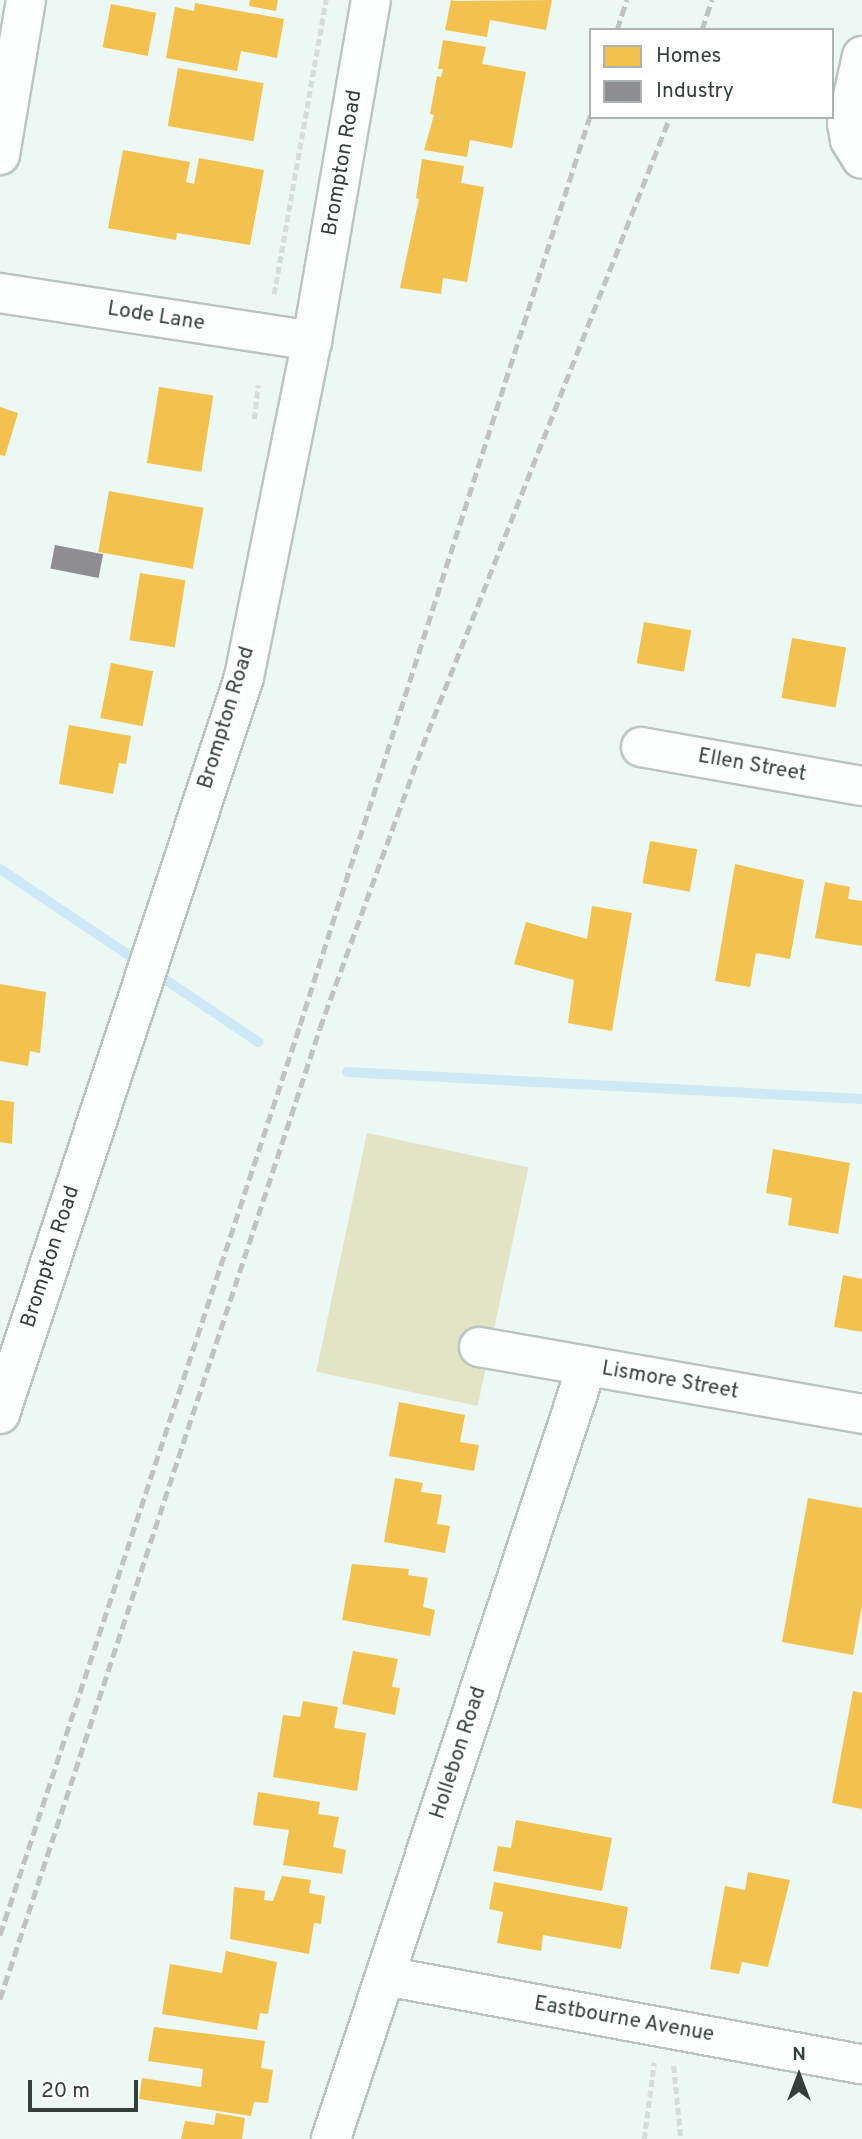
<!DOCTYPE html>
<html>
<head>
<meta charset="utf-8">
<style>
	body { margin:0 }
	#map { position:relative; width:862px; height:2139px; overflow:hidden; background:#ebf8f3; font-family:Overpass,sans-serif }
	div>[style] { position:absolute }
	.green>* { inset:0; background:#e3e3c6; transform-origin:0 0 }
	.homes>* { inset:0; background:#f2c14e; transform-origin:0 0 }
	.industry>* { inset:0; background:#8d8d92; transform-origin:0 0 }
	.stream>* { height:10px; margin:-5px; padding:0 5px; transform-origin:5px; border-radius:5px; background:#cee8f5 }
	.path>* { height:4.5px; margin-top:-2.25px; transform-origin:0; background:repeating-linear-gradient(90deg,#d7dbda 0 7px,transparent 0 10.5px) }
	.roads { filter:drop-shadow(2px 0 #bac5c0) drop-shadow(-2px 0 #bac5c0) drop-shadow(0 2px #bac5c0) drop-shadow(0 -2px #bac5c0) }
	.minor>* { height:38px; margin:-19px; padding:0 19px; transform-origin:19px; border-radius:19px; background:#fcfefd }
	.rail>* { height:5px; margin-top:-2.5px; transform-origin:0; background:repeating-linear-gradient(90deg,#c0c3c2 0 10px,transparent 0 15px) }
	span { translate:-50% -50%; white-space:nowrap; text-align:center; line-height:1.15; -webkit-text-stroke:7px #fff; paint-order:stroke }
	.street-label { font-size:21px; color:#33403a }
	.legend { position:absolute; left:589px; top:28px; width:245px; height:91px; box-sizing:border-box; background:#fff; border:2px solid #adb3b0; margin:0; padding:9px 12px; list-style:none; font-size:21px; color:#33403a }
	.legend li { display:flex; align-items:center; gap:14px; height:35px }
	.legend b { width:35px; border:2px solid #adb3b0 }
	.north { position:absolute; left:764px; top:2041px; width:70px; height:70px; -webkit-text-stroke:5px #fff; paint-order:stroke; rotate:0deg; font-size:19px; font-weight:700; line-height:28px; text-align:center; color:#33403a }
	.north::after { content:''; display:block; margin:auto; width:24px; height:32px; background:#33403a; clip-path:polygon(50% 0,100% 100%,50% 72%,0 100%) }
	.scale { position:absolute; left:28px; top:2080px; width:110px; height:32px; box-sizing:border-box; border:4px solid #33403a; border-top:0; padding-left:9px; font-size:21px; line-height:24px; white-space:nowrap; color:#33403a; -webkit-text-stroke:5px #fff; paint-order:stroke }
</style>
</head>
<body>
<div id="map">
	<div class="green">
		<div style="left:367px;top:1133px;width:165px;height:244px;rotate:12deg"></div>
	</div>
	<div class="homes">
		<div style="clip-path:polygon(250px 0,278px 0,276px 11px,249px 6px)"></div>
		<div style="clip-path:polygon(451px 0,455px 1px,552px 0,546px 30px,490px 20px,487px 37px,445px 30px)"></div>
		<div style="clip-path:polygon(195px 3px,284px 19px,277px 58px,241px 51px,237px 71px,166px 58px,175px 7px,194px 11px)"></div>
		<div style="left:111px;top:4px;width:46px;height:44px;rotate:11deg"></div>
		<div style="clip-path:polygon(443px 40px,486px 47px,482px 64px,526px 72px,512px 148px,470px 140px,467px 157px,424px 150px,434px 115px,430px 114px,437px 76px,441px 77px,443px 69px,438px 69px)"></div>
		<div style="left:178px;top:68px;width:87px;height:59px;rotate:10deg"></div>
		<div style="clip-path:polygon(123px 150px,190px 162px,186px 182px,194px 184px,199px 158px,264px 170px,250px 245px,177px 233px,176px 240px,108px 228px)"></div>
		<div style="clip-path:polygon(422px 159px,464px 166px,461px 183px,484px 187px,467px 282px,443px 278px,441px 294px,400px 288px,419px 199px,416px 198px)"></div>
		<div style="left:159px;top:387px;width:55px;height:77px;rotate:9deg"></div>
		<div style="clip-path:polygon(0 407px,18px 413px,5px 456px,0 455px)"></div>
		<div style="left:109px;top:491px;width:96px;height:62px;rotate:10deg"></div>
		<div style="left:140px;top:573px;width:46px;height:68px;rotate:9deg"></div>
		<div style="left:644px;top:622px;width:48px;height:42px;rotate:10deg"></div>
		<div style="left:792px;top:638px;width:55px;height:61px;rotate:10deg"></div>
		<div style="left:111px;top:663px;width:43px;height:56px;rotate:11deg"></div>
		<div style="clip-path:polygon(69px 725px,131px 736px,126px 764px,119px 763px,113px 794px,59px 784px)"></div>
		<div style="left:650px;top:841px;width:48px;height:43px;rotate:10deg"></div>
		<div style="clip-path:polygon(735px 864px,804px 880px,790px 959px,756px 953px,750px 987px,715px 981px)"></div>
		<div style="clip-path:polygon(825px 882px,850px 887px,848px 899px,862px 901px,862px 946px,815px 938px)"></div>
		<div style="clip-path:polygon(592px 906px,632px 913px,612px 1031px,568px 1023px,574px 980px,514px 964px,526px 922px,587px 939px)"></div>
		<div style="clip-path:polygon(0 984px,46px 992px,40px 1053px,30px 1051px,28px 1066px,0 1061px)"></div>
		<div style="clip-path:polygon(0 1100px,14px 1102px,12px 1144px,0 1142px)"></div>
		<div style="clip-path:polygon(773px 1149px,850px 1163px,838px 1234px,788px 1225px,792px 1198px,766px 1193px)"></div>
		<div style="clip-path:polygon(843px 1275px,862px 1279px,862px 1332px,834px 1327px)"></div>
		<div style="clip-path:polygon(399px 1402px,465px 1415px,460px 1442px,479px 1445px,474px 1471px,389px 1456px)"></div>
		<div style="clip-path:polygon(395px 1478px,423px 1483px,421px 1492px,442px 1495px,437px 1524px,450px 1526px,445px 1553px,384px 1542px)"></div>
		<div style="clip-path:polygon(808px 1498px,862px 1508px,862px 1605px,853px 1655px,782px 1642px)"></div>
		<div style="clip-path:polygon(352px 1564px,409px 1569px,408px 1575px,428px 1578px,423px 1607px,435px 1610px,430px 1636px,342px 1620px)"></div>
		<div style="clip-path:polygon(353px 1651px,398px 1659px,392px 1687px,400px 1688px,395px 1715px,342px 1704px)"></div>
		<div style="clip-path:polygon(853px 1691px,862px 1693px,862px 1809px,832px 1803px)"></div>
		<div style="clip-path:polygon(303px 1701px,338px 1707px,334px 1728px,366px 1733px,357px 1791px,273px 1777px,283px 1715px,300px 1717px)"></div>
		<div style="clip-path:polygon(258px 1792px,320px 1802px,318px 1814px,339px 1817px,333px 1847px,346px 1850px,342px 1874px,283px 1865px,289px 1830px,253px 1825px)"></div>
		<div style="clip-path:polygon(516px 1820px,612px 1838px,602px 1891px,493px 1871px,498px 1846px,511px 1848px)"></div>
		<div style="clip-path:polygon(748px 1872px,790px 1880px,768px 1967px,742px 1962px,739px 1974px,710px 1969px,725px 1886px,745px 1890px)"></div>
		<div style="clip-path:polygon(282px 1876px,311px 1880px,309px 1893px,325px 1896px,321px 1924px,314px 1923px,309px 1954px,230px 1939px,234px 1887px,265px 1891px,264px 1900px,273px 1901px)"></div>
		<div style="clip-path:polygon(494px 1882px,628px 1907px,621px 1949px,543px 1935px,541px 1951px,497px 1943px,503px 1912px,489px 1909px)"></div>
		<div style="clip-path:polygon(226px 1951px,277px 1962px,268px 2014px,260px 2013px,257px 2030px,162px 2014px,170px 1964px,222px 1973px)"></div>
		<div style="clip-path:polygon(154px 2027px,265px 2041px,261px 2068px,273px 2070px,268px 2103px,254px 2102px,251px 2116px,139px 2099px,142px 2078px,201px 2087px,203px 2069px,148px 2061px)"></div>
		<div style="clip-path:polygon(216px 2113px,245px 2118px,242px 2139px,181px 2139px,185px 2121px,214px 2125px)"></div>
	</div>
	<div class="industry">
		<div style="left:55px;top:545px;width:49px;height:24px;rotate:11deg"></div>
	</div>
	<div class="stream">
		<div style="left:0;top:869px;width:311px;rotate:33.8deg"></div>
		<div style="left:347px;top:1072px;width:516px;rotate:3deg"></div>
	</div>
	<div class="path">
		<div style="left:274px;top:294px;width:299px;rotate:-80deg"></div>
		<div style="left:254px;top:419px;width:34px;rotate:-83deg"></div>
		<div style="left:674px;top:2066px;width:73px;rotate:84.5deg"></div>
		<div style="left:644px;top:2139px;width:77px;rotate:-82.5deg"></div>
	</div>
	<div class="roads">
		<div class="minor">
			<div style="left:862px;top:56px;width:69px;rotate:102.6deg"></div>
			<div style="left:847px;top:123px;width:17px;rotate:80deg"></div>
			<div style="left:850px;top:140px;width:22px;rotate:58deg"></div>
			<div style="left:0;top:155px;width:157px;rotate:-80.5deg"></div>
			<div style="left:0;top:293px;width:316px;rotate:8.7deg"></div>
			<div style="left:641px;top:747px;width:224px;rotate:10deg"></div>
			<div style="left:479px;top:1347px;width:389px;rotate:9.9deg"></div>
			<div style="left:0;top:1414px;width:776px;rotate:-71.68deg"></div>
			<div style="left:244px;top:677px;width:343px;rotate:-78.6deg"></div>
			<div style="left:312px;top:341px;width:346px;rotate:-80.2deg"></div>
			<div style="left:385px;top:1976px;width:485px;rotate:10.5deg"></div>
			<div style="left:331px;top:2139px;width:814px;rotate:-71.68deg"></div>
		</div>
	</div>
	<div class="rail">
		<div style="left:617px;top:30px;width:32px;rotate:-72deg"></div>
		<div style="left:702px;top:30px;width:32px;rotate:-72deg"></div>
		<div style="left:0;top:1935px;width:958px;rotate:-71.75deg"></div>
		<div style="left:300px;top:1025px;width:957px;rotate:-72.3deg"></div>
		<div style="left:0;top:1999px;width:1022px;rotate:-71.76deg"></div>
		<div style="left:320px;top:1028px;width:315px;rotate:-70deg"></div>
		<div style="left:428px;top:732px;width:661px;rotate:-68.52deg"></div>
	</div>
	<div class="street-label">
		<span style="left:343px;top:163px;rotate:-80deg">Brompton Road</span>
		<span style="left:156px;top:317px;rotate:9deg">Lode Lane</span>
		<span style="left:227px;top:718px;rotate:-73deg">Brompton Road</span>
		<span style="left:752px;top:766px;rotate:10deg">Ellen Street</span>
		<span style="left:51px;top:1257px;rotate:-72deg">Brompton Road</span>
		<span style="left:670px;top:1381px;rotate:10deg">Lismore Street</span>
		<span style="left:459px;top:1753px;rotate:-72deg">Hollebon Road</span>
		<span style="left:624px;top:2020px;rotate:10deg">Eastbourne Avenue</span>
	</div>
	<ul class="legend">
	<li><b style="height:19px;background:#f2c14e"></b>Homes</li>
	<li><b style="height:19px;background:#8d8d92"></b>Industry</li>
	</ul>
	<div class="north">N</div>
	<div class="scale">20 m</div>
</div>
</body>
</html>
